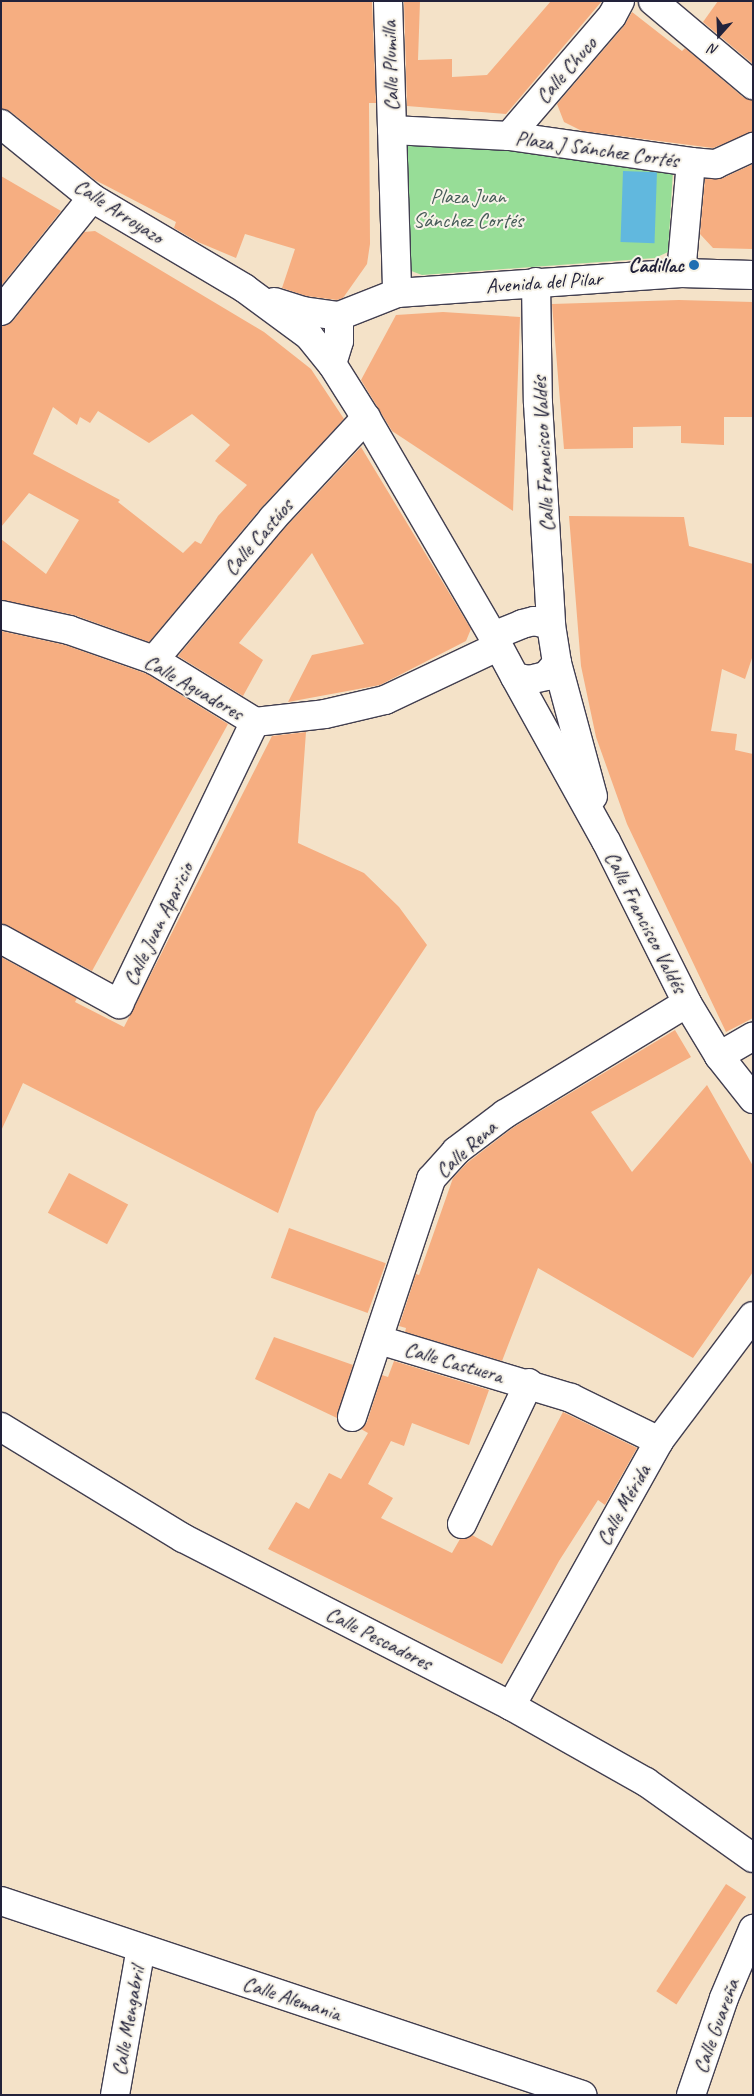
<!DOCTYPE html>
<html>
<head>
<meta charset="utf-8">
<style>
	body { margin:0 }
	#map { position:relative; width:754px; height:2096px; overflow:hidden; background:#f4e2c8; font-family:Caveat,sans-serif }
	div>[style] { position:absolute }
	.green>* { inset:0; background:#97dd97 }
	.water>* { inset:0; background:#61b8de; transform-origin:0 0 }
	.building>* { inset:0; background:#f6ae81; transform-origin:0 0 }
	.roads { filter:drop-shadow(1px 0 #423f50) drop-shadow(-1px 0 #423f50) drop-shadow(0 1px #423f50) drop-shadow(0 -1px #423f50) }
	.street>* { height:28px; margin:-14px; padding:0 14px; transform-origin:14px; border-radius:14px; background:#fff }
	.dots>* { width:14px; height:14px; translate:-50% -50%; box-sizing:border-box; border:2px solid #f7f3e8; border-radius:50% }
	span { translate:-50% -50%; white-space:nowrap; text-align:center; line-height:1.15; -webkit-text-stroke:4px #f7f3e8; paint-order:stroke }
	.street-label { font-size:21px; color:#22223b }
	.park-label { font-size:21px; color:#455a57 }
	.poi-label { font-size:21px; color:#22223b; font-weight:700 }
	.right { translate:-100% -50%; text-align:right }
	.frame { position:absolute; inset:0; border:2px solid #22223b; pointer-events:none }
	.north { position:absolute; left:694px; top:10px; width:50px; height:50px; -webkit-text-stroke:4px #f7f3e8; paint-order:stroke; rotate:200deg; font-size:14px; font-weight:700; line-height:20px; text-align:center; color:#22223b }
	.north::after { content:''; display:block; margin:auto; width:18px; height:22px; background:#22223b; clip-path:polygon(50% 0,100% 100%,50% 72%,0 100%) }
</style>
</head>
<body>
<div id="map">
	<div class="green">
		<div style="clip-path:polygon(411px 140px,657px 164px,673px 171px,668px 252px,655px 258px,422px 275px,406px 269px,401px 155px)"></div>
	</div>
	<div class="water">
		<div style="left:623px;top:171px;width:34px;height:71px;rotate:2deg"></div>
	</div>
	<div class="building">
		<div style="clip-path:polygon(1px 1px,372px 1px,376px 103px,369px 103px,370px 244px,367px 264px,343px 298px,337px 300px,306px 296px,282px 288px,295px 249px,245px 234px,236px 258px,198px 242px,174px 228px,176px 222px,95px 180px,11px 112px,1px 109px)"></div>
		<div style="clip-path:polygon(404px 1px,420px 1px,418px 60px,452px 59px,452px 77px,487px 75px,551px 1px,602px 1px,506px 114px,407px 106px)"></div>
		<div style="clip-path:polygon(718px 1px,753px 1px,753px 64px,703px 22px)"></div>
		<div style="clip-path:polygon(632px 12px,682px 51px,685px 48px,743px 97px,753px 100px,753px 132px,713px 148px,582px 131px,564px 122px,557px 104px,624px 26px)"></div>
		<div style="clip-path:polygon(753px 164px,753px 249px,713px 248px,700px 234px,705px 179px,723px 178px)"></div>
		<div style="clip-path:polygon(1px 176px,61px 211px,1px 286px)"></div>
		<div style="clip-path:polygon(evenodd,95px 231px,264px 332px,311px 369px,344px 419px,261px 508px,149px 642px,74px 615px,1px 600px,1px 539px,46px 574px,79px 520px,29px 493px,1px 527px,1px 326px,13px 321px,84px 232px,95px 231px,53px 407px,77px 425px,80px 417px,90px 423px,98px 411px,149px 443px,192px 414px,230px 445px,215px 461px,247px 485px,218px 516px,201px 544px,195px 541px,183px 553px,118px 502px,120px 500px,33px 454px,53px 407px)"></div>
		<div style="clip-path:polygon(679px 300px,753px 302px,753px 417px,724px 417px,724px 445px,681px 443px,681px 426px,633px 427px,633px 448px,564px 449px,552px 304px)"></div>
		<div style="clip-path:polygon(443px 312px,520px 317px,513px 511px,392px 431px,361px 380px,396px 315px)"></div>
		<div style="clip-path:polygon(361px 447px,471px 629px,466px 641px,380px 685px,288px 702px,312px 655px,364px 644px,312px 553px,239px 643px,263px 660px,243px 696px,178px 656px,285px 528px)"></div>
		<div style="clip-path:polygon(569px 516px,684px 517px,689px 546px,753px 564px,753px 655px,745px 679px,722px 669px,711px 731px,737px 734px,735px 750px,753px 754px,753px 1018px,726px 1032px,627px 824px,596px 737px,581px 666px)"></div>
		<div style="clip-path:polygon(1px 631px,65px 645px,147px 674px,228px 724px,92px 971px,1px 923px)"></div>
		<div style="clip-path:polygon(306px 732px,298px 843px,364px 873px,399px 907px,427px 945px,316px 1112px,278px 1213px,23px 1083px,1px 1131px,1px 957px,77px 998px,75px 1002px,124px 1027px,272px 736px)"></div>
		<div style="clip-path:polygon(675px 1030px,691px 1057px,591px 1112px,632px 1172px,707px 1085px,753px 1166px,753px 1272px,693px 1358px,538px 1268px,502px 1361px,405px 1332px,406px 1328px,399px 1326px,416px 1274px,419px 1275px,453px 1178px,467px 1163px,514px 1127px)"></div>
		<div style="left:69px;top:1173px;width:67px;height:45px;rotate:28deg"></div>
		<div style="left:289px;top:1228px;width:103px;height:53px;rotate:20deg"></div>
		<div style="clip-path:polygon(274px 1337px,353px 1365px,337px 1418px,255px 1379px)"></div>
		<div style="clip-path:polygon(394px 1361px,489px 1390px,469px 1445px,412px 1423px,404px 1446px,391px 1441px,368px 1484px,393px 1498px,381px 1518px,452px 1553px,460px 1539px,472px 1535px,492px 1546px,563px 1412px,637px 1448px,605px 1505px,598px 1500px,559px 1561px,502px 1664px,268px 1549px,296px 1502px,309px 1509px,329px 1473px,341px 1479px,368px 1433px,361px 1429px,367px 1422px,382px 1375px,388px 1377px)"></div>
		<div style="left:726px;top:1884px;width:24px;height:128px;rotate:33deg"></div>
	</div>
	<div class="roads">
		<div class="street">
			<div style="left:388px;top:1px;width:292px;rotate:88.2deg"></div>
			<div style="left:653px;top:1px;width:131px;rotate:40deg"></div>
			<div style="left:1px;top:124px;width:117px;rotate:39.1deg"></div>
			<div style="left:92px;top:198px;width:177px;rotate:30.6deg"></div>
			<div style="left:244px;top:288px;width:81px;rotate:36.4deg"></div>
			<div style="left:309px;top:336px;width:36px;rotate:51deg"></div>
			<div style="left:332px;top:364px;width:64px;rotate:57.8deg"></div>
			<div style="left:366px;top:418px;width:252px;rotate:59.8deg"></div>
			<div style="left:392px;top:130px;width:117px;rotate:2.9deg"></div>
			<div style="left:509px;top:136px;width:184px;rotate:8.1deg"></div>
			<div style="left:691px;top:162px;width:111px;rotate:95.1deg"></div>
			<div style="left:509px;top:136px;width:158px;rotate:-49.4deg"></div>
			<div style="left:612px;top:16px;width:17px;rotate:-62deg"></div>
			<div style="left:691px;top:162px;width:25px;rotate:5deg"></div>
			<div style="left:716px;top:164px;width:41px;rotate:-24.7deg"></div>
			<div style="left:536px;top:282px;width:121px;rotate:89.1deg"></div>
			<div style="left:538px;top:403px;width:222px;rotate:86.6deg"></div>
			<div style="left:274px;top:302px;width:30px;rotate:17deg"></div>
			<div style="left:303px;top:311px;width:36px;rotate:8deg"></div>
			<div style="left:339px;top:316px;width:62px;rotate:-21.6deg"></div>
			<div style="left:397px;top:293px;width:285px;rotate:-4deg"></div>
			<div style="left:681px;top:273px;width:72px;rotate:1.6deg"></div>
			<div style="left:1px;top:311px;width:145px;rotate:-51.2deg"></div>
			<div style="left:332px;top:364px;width:24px;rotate:-73deg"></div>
			<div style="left:339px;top:341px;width:25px;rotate:-90deg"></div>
			<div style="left:1px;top:615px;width:70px;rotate:12.4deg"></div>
			<div style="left:69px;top:630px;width:90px;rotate:19.4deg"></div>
			<div style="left:154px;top:660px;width:119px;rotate:31.5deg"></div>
			<div style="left:255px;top:722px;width:70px;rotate:-6.5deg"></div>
			<div style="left:325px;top:714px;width:62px;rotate:-13.1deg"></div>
			<div style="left:385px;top:700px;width:124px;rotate:-25.3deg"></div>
			<div style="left:154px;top:660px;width:185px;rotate:-50deg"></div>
			<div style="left:273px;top:518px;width:137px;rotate:-47.1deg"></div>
			<div style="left:557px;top:663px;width:17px;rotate:130deg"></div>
			<div style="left:546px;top:676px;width:17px;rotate:167deg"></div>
			<div style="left:529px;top:680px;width:14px;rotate:-168deg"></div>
			<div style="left:515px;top:677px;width:47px;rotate:-118.2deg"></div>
			<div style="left:493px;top:636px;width:31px;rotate:-22deg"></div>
			<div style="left:522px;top:624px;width:12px;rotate:-14deg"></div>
			<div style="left:534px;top:621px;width:17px;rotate:13deg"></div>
			<div style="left:551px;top:625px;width:38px;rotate:81deg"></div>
			<div style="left:557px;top:663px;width:138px;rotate:74.9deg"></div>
			<div style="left:515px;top:677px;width:188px;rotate:61deg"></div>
			<div style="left:606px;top:841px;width:181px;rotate:63.4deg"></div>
			<div style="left:687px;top:1003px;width:62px;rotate:58.9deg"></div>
			<div style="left:719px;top:1056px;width:55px;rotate:51.7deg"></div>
			<div style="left:1px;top:939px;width:135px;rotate:28.8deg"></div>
			<div style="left:119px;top:1004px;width:313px;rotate:-64.3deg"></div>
			<div style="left:719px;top:1056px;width:39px;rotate:-30deg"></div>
			<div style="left:379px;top:1340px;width:201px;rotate:16.8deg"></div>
			<div style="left:571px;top:1398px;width:98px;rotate:26deg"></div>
			<div style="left:352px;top:1417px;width:251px;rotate:-71.6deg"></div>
			<div style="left:431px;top:1179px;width:38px;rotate:-48deg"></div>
			<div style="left:456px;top:1151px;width:61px;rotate:-37.1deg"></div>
			<div style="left:505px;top:1114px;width:213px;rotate:-31.4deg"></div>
			<div style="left:1px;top:1427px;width:213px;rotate:31.4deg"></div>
			<div style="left:183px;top:1538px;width:369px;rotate:27.1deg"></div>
			<div style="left:511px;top:1706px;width:155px;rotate:29.4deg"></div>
			<div style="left:646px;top:1782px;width:131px;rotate:35.4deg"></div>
			<div style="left:462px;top:1524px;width:156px;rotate:-64.6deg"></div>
			<div style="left:511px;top:1706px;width:304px;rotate:-60.8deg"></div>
			<div style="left:659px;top:1441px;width:156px;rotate:-53.1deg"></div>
			<div style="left:1px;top:1901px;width:613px;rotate:18.46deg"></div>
			<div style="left:115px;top:2095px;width:149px;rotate:-80deg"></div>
			<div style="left:691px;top:2095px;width:102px;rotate:-71.2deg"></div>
			<div style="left:724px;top:1998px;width:75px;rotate:-67.2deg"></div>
		</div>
	</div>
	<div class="dots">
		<div style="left:694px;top:265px;background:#1f6fb2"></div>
	</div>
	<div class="street-label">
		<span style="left:390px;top:66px;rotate:-92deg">Calle Plumilla</span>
		<span style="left:566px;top:70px;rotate:-49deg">Calle Chuco</span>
		<span style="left:597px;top:149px;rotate:8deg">Plaza J Sánchez Cortés</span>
		<span style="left:119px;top:211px;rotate:33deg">Calle Arroyazo</span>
		<span style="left:544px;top:282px;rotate:-4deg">Avenida del Pilar</span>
		<span style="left:543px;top:454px;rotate:-93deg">Calle Francisco Valdés</span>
		<span style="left:258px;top:537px;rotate:-49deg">Calle Castúos</span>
		<span style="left:194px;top:687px;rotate:30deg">Calle Aguadores</span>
		<span style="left:646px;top:922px;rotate:63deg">Calle Francisco Valdés</span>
		<span style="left:158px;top:924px;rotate:-64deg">Calle Juan Aparicio</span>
		<span style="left:466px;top:1149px;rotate:-42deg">Calle Rena</span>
		<span style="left:454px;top:1362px;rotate:16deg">Calle Castuera</span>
		<span style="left:623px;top:1505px;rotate:-61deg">Calle Mérida</span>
		<span style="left:379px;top:1638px;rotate:27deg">Calle Pescadores</span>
		<span style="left:292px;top:1998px;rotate:18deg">Calle Alemania</span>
		<span style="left:128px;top:2021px;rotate:-80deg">Calle Mengabril</span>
		<span style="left:716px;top:2026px;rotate:-70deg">Calle Guareña</span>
	</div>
	<div class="park-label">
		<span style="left:468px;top:208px">Plaza Juan<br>Sánchez Cortés</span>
	</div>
	<div class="poi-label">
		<span class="right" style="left:684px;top:265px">Cadillac</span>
	</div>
	<div class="frame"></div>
	<div class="north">N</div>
</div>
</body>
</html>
